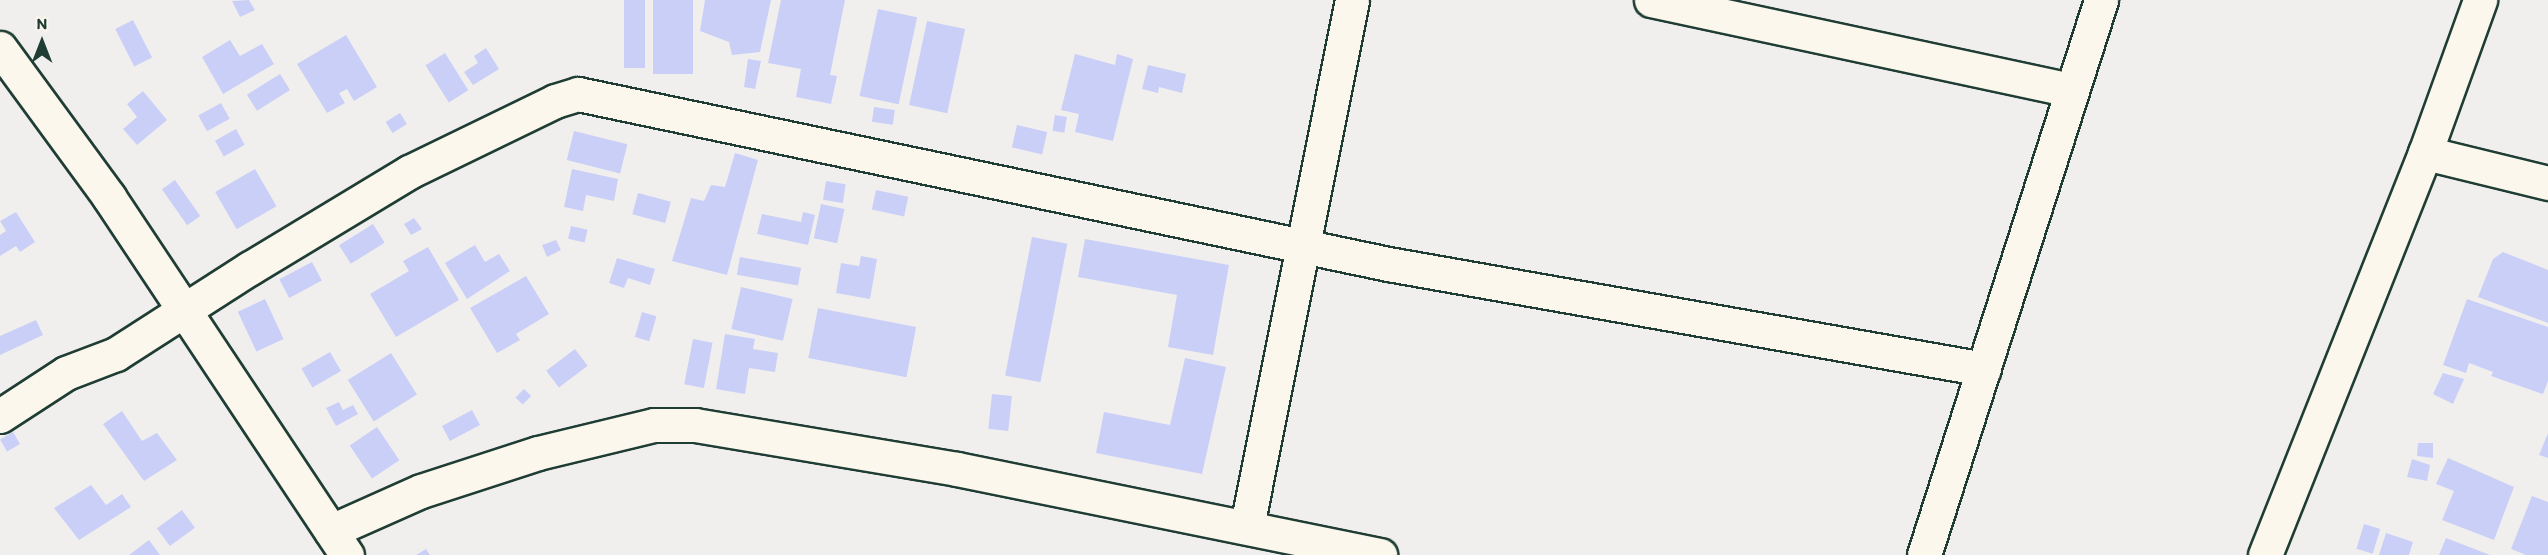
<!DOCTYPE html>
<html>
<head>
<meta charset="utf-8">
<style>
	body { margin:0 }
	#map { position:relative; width:2548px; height:555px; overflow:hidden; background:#f1efee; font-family:Itim,sans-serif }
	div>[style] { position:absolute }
	.building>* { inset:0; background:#cacff7; transform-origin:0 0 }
	.roads { filter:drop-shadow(2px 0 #1f3d34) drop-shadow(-2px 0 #1f3d34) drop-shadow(0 2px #1f3d34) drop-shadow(0 -2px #1f3d34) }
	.minor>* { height:33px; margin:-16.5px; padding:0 16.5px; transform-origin:16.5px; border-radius:16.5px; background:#fbf7ec }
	span { translate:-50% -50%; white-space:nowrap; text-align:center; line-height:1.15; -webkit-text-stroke:4.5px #fbf7ec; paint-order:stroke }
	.north { position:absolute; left:12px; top:12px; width:60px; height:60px; -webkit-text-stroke:4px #fbf7ec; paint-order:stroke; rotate:0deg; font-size:16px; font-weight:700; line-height:24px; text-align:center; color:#1f3d34 }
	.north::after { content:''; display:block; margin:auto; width:21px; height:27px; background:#1f3d34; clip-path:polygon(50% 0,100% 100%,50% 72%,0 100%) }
</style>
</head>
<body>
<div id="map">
	<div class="building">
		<div style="clip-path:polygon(249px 0,255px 10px,240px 17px,232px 1px)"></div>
		<div style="left:624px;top:0;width:21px;height:68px"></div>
		<div style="left:653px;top:0;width:40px;height:74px"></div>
		<div style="clip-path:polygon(705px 0,771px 0,760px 52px,732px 55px,729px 42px,700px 31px)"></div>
		<div style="clip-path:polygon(781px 0,845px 0,830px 75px,837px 76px,831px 104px,796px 97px,801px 69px,768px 63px)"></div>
		<div style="left:878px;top:9px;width:40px;height:89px;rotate:12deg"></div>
		<div style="left:133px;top:20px;width:42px;height:20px;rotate:63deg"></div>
		<div style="left:927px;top:21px;width:39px;height:86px;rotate:12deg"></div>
		<div style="clip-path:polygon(346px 35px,377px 87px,354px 101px,347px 89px,339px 93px,345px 103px,327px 113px,297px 64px)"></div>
		<div style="clip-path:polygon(230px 40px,240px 56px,262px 44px,274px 64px,223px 94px,202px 57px)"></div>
		<div style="clip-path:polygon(486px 48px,499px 69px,473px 85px,464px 72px,478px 63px,474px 56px)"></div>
		<div style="left:445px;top:53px;width:44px;height:23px;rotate:58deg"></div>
		<div style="clip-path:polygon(1075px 54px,1115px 65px,1117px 54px,1133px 59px,1113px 141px,1075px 132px,1079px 114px,1061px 110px)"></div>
		<div style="clip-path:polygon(748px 59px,761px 61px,755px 89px,744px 87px)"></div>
		<div style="clip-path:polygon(1148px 65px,1186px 74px,1182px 93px,1159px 87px,1158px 93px,1142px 89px)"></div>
		<div style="left:280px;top:74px;width:19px;height:39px;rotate:58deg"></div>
		<div style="clip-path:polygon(143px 91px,167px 120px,137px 145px,123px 129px,137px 117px,127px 104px)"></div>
		<div style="left:221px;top:103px;width:18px;height:26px;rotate:61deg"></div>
		<div style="left:874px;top:107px;width:21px;height:15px;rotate:8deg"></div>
		<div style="left:400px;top:113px;width:13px;height:17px;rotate:58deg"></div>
		<div style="left:1055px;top:115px;width:12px;height:16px;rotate:9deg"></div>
		<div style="left:1017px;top:125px;width:31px;height:23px;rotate:13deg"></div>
		<div style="left:236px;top:129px;width:18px;height:24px;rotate:61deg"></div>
		<div style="left:574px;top:131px;width:55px;height:30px;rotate:14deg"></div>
		<div style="clip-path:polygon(735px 153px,758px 160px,727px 275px,672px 261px,691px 198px,704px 201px,711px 185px,725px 187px)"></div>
		<div style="left:255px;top:169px;width:43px;height:46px;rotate:60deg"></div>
		<div style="clip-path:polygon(572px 169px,618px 179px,614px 201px,586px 195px,583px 211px,564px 207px)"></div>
		<div style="left:175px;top:180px;width:44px;height:16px;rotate:55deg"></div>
		<div style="left:826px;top:181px;width:20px;height:19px;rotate:9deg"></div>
		<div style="left:876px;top:190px;width:33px;height:20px;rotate:12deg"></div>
		<div style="left:638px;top:193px;width:34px;height:22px;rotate:15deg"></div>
		<div style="left:821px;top:204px;width:24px;height:35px;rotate:12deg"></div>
		<div style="clip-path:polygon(16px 212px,35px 242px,20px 252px,16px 246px,0 256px,0 235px,6px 231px,0 221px)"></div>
		<div style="clip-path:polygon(803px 212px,815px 215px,808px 245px,757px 234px,762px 214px,801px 222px)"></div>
		<div style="clip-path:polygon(414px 218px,422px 229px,411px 235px,404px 224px)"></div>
		<div style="left:373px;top:224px;width:22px;height:40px;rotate:58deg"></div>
		<div style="left:571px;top:226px;width:17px;height:13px;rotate:13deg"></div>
		<div style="left:1032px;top:237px;width:36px;height:141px;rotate:11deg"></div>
		<div style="clip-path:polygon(1085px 239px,1229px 265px,1213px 355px,1168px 347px,1177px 295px,1078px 277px)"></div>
		<div style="clip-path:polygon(556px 240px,561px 250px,547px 257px,542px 245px)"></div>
		<div style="clip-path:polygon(475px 245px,485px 262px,499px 254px,510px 271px,467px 299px,445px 263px)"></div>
		<div style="clip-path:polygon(428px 247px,459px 300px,396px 337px,370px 294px,409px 271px,403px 261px)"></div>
		<div style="clip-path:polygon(2503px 252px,2548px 270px,2548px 323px,2478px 297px,2493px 259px)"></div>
		<div style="clip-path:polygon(861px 256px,877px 259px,870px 299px,836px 293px,841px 263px,859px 266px)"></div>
		<div style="left:740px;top:257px;width:62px;height:18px;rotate:10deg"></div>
		<div style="clip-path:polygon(617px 258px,655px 269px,650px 285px,628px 278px,624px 288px,609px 283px)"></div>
		<div style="left:312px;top:262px;width:21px;height:37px;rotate:62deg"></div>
		<div style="clip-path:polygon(526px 276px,549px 314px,516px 334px,520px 340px,497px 353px,470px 308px)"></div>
		<div style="left:741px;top:287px;width:53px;height:43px;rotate:13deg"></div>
		<div style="left:265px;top:299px;width:44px;height:30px;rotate:65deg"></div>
		<div style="clip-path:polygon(2467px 299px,2548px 327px,2548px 381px,2543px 394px,2491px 376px,2493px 372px,2469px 363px,2466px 373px,2443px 365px)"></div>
		<div style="left:818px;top:308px;width:100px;height:51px;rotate:11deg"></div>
		<div style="left:642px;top:312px;width:15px;height:26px;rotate:16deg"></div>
		<div style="clip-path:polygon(36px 320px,43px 335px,0 355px,0 336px)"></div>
		<div style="clip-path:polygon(725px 334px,755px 339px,753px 349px,778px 353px,775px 372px,749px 368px,745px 394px,716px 389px)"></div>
		<div style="left:693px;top:339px;width:20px;height:46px;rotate:11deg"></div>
		<div style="left:575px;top:349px;width:21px;height:36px;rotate:53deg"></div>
		<div style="left:330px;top:352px;width:22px;height:33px;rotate:60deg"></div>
		<div style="left:391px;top:353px;width:49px;height:51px;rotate:58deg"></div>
		<div style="clip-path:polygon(1185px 358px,1226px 367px,1202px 474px,1096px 453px,1104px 412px,1170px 425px)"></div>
		<div style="clip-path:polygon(2443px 373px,2464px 379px,2453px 404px,2433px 394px)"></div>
		<div style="left:524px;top:389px;width:10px;height:12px;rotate:45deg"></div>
		<div style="left:992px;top:394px;width:20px;height:35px;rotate:6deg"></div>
		<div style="clip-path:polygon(339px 402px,343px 410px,353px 405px,358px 414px,336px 426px,326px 408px)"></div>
		<div style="left:472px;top:410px;width:17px;height:34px;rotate:62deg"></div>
		<div style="clip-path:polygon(122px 411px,142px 441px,157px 433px,177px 460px,144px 481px,103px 424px)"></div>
		<div style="left:377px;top:427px;width:40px;height:33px;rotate:56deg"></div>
		<div style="left:13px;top:432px;width:14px;height:15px;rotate:60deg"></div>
		<div style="clip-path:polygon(2548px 433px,2548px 458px,2539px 455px)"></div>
		<div style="clip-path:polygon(2418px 443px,2433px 443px,2433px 458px,2417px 456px)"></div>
		<div style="clip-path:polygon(2448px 458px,2514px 487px,2494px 540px,2442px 520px,2454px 491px,2436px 484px)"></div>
		<div style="clip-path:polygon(2412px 459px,2430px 465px,2427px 481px,2407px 477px)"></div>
		<div style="clip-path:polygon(91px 485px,106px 505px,122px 494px,131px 507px,79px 540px,54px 508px)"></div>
		<div style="clip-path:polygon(2532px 496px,2548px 502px,2548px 555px,2526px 555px,2511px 549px)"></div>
		<div style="left:182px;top:510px;width:22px;height:31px;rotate:54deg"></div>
		<div style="left:2364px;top:524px;width:17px;height:26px;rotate:17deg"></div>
		<div style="clip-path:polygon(2386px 533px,2413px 542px,2409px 555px,2379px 555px)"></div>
		<div style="clip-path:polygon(2446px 538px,2490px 555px,2439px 555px)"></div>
		<div style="clip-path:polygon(149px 540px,160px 555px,129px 555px)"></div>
		<div style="clip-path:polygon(426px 549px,430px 555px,416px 555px)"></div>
	</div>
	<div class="roads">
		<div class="minor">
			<div style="left:1651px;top:0;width:429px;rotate:12.1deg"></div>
			<div style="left:0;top:48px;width:185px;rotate:53.8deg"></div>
			<div style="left:109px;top:197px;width:430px;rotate:56.4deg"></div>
			<div style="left:2425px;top:153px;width:127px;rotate:13.7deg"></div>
			<div style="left:0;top:416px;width:79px;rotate:-33.1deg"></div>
			<div style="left:66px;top:373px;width:53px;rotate:-20.8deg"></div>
			<div style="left:116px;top:354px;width:159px;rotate:-32.7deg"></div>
			<div style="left:250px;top:268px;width:186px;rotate:-31.1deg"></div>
			<div style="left:409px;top:172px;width:162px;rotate:-25.9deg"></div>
			<div style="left:555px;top:101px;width:24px;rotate:-17deg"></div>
			<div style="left:578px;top:94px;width:828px;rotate:11.85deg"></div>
			<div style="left:1388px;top:264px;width:605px;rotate:9.99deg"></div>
			<div style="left:1247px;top:526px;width:536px;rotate:-78.71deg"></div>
			<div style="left:331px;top:531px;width:98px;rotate:-24deg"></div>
			<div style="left:421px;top:491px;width:123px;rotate:-18deg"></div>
			<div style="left:538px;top:453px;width:119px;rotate:-13.6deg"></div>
			<div style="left:654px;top:425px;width:41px"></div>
			<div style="left:695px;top:425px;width:266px;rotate:9.5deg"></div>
			<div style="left:957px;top:469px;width:432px;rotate:11.5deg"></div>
			<div style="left:1924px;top:555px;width:583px;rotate:-72.31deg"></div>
			<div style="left:2265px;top:555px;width:433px;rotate:-68.3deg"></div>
			<div style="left:2425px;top:153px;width:163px;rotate:-70.2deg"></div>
		</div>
	</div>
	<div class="north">N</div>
</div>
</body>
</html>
